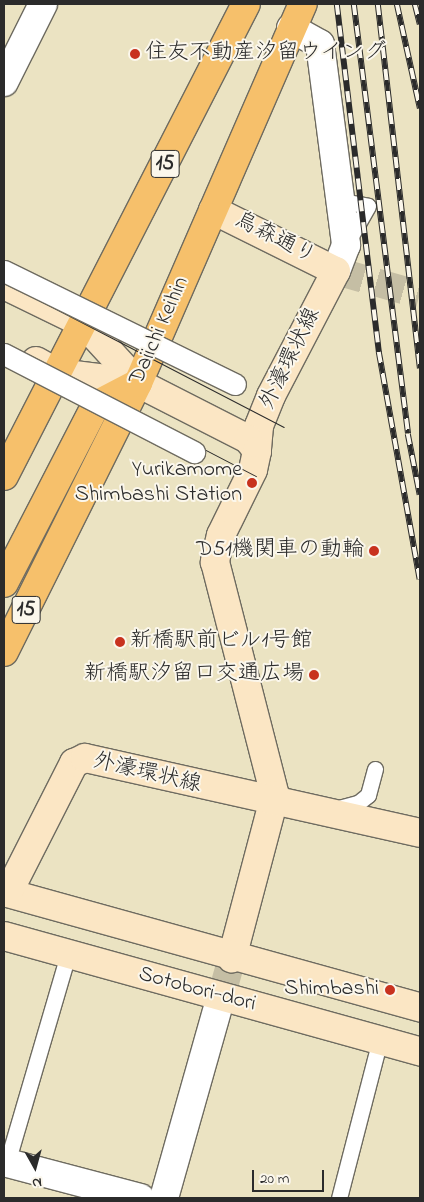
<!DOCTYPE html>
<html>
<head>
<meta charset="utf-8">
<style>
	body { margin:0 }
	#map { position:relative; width:424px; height:1202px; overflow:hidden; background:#ebe3c2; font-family:"Indie Flower","Klee One",sans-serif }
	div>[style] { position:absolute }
	.minor-tunnel>* { height:28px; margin-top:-14px; transform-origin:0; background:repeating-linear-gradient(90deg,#c5bea4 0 28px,transparent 0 42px) }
	.secondary-tunnel>* { height:28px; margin-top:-14px; transform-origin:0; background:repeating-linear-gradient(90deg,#c5bea4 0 28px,transparent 0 42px) }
	.roads { filter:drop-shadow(1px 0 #6e6b60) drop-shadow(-1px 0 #6e6b60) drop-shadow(0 1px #6e6b60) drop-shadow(0 -1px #6e6b60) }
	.service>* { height:15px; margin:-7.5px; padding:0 7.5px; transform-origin:7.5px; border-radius:7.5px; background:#fff }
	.minor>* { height:28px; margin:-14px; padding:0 14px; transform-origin:14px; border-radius:14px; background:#fff }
	.tertiary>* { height:28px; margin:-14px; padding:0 14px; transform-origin:14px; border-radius:14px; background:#fff }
	.secondary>* { height:28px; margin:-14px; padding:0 14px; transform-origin:14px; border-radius:14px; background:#fbe6c4 }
	.primary>* { height:28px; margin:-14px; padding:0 14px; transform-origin:14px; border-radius:14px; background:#f6c06b }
	.trunk>* { height:28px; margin:-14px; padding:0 14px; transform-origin:14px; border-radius:14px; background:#f6c06b }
	.tram>* { height:1px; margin:-0.5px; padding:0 0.5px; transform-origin:0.5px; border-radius:0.5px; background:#2b2b2b }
	.rail>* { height:5.5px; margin-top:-2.75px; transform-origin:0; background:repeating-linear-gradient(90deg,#fbf7ec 0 11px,#2b2b2b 0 22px); box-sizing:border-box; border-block:1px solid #2b2b2b }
	.bridges { filter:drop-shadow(1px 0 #6e6b60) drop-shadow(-1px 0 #6e6b60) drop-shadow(0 1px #6e6b60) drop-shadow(0 -1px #6e6b60) }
	.pedestrian-bridge>* { height:21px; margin:-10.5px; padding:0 10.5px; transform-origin:10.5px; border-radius:10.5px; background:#fff }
	.dots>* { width:14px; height:14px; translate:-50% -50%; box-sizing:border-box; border:2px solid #fbf7ec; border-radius:50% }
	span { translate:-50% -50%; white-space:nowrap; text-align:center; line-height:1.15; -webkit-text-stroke:4px #fbf7ec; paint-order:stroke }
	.shield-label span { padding:1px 4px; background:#fbf7ec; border:1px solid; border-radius:4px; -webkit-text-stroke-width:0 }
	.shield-label { font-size:21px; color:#2b2b2b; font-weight:700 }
	.poi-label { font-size:22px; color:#2b2b2b }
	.left { translate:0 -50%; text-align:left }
	.right { translate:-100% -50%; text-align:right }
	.street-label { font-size:22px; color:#2b2b2b }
	.frame { position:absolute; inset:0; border:5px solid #2b2b2b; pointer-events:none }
	.north { position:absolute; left:10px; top:1142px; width:50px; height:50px; -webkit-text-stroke:4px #fbf7ec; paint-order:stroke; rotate:173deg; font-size:14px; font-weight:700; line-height:20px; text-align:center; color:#2b2b2b }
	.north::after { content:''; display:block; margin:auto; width:18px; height:22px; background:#2b2b2b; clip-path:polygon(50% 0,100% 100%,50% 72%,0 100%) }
	.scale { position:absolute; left:252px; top:1170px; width:72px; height:22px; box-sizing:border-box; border:2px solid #2b2b2b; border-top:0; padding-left:6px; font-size:15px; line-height:18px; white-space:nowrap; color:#2b2b2b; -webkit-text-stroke:4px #fbf7ec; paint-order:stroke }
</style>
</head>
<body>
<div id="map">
	<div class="minor-tunnel">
		<div style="left:336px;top:271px;width:87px;rotate:15.9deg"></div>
	</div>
	<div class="secondary-tunnel">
		<div style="left:221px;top:997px;width:41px;rotate:-74.2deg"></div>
	</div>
	<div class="roads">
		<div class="service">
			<div style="left:341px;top:201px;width:27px;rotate:10deg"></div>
			<div style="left:368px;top:206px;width:40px;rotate:119.7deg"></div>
			<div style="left:335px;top:809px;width:24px;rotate:-15deg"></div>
			<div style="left:358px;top:803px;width:13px;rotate:-39deg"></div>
			<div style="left:368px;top:795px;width:27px;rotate:-75deg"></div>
			<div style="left:7px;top:1163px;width:218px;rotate:-73.7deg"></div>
			<div style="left:339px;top:1198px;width:163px;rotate:-75.5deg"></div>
		</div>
		<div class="minor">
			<div style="left:4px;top:82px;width:87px;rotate:-63.4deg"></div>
			<div style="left:4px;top:1162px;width:141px;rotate:14.8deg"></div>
		</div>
		<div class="tertiary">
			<div style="left:291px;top:28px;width:33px;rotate:29deg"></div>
			<div style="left:320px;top:44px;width:203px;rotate:82.6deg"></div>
			<div style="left:346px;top:245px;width:28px;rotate:111deg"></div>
			<div style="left:164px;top:1198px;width:209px;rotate:-74.2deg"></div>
		</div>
		<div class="secondary">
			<div style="left:213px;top:210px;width:137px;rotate:26.4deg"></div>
			<div style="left:336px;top:271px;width:141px;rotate:117.5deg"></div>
			<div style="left:271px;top:396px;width:32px;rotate:112deg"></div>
			<div style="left:259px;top:426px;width:25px;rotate:95deg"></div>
			<div style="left:4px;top:285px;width:89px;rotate:26deg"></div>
			<div style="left:84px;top:324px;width:80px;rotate:47.5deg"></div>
			<div style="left:36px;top:361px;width:25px;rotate:29deg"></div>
			<div style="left:58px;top:373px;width:81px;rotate:7.1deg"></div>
			<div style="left:138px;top:383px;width:123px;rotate:27deg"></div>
			<div style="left:248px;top:439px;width:15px;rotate:53deg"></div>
			<div style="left:257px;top:451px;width:19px;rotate:102deg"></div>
			<div style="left:253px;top:470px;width:72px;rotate:116.2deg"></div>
			<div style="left:221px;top:535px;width:28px;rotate:103deg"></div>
			<div style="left:215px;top:562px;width:241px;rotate:75.6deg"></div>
			<div style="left:275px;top:795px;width:169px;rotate:104.8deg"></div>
			<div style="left:4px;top:892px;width:432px;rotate:15.5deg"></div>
			<div style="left:8px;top:893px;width:146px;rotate:-63.1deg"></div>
			<div style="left:74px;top:763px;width:12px;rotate:-24deg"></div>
			<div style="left:85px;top:758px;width:343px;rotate:12.6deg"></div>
			<div style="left:4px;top:936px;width:432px;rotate:15.5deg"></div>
		</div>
		<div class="primary">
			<div style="left:4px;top:583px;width:200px;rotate:-62.7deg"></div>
			<div style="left:96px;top:405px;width:47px;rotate:-27.6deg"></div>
		</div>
		<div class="trunk">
			<div style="left:4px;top:476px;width:530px;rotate:-62.86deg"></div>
			<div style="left:4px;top:652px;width:301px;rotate:-63.5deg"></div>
			<div style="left:138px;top:383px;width:413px;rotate:-66.5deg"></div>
		</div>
	</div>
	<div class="tram">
		<div style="left:4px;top:282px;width:315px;rotate:27.4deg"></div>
		<div style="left:4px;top:345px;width:284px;rotate:27.5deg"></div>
	</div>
	<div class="rail">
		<div style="left:337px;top:4px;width:351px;rotate:83.1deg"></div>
		<div style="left:379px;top:352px;width:231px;rotate:79.8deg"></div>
		<div style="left:354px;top:4px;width:433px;rotate:82.8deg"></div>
		<div style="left:408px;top:434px;width:62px;rotate:78.9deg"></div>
		<div style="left:378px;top:4px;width:367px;rotate:83.4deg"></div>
		<div style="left:397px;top:4px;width:107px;rotate:77.5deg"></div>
		<div style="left:415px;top:4px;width:21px;rotate:76deg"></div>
	</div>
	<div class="bridges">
		<div class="pedestrian-bridge">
			<div style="left:4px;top:271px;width:257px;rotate:26.1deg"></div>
			<div style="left:4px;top:354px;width:214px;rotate:27.3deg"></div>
		</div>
	</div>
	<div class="dots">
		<div style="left:135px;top:54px;background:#c8321e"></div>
		<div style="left:252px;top:483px;background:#c8321e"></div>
		<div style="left:374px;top:551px;background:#c8321e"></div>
		<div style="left:120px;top:642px;background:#c8321e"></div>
		<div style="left:314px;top:675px;background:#c8321e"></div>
		<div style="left:390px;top:990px;background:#c8321e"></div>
	</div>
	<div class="shield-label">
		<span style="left:165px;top:164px">15</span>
		<span style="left:26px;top:610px">15</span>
	</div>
	<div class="poi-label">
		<span class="left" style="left:145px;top:54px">住友不動産汐留ウイング</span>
		<span class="right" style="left:242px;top:483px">Yurikamome<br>Shimbashi Station</span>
		<span class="right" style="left:364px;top:551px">D51機関車の動輪</span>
		<span class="left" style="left:130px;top:642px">新橋駅前ビル1号館</span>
		<span class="right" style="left:304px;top:675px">新橋駅汐留口交通広場</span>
		<span class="right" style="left:379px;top:990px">Shimbashi</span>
	</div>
	<div class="street-label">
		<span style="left:275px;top:239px;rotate:27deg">烏森通り</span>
		<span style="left:160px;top:331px;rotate:-66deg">Daiichi Keihin</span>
		<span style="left:291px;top:359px;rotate:-64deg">外濠環状線</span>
		<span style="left:147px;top:774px;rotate:13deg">外濠環状線</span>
		<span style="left:197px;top:990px;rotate:15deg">Sotobori-dori</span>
	</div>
	<div class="frame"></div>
	<div class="north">N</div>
	<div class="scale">20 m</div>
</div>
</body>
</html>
